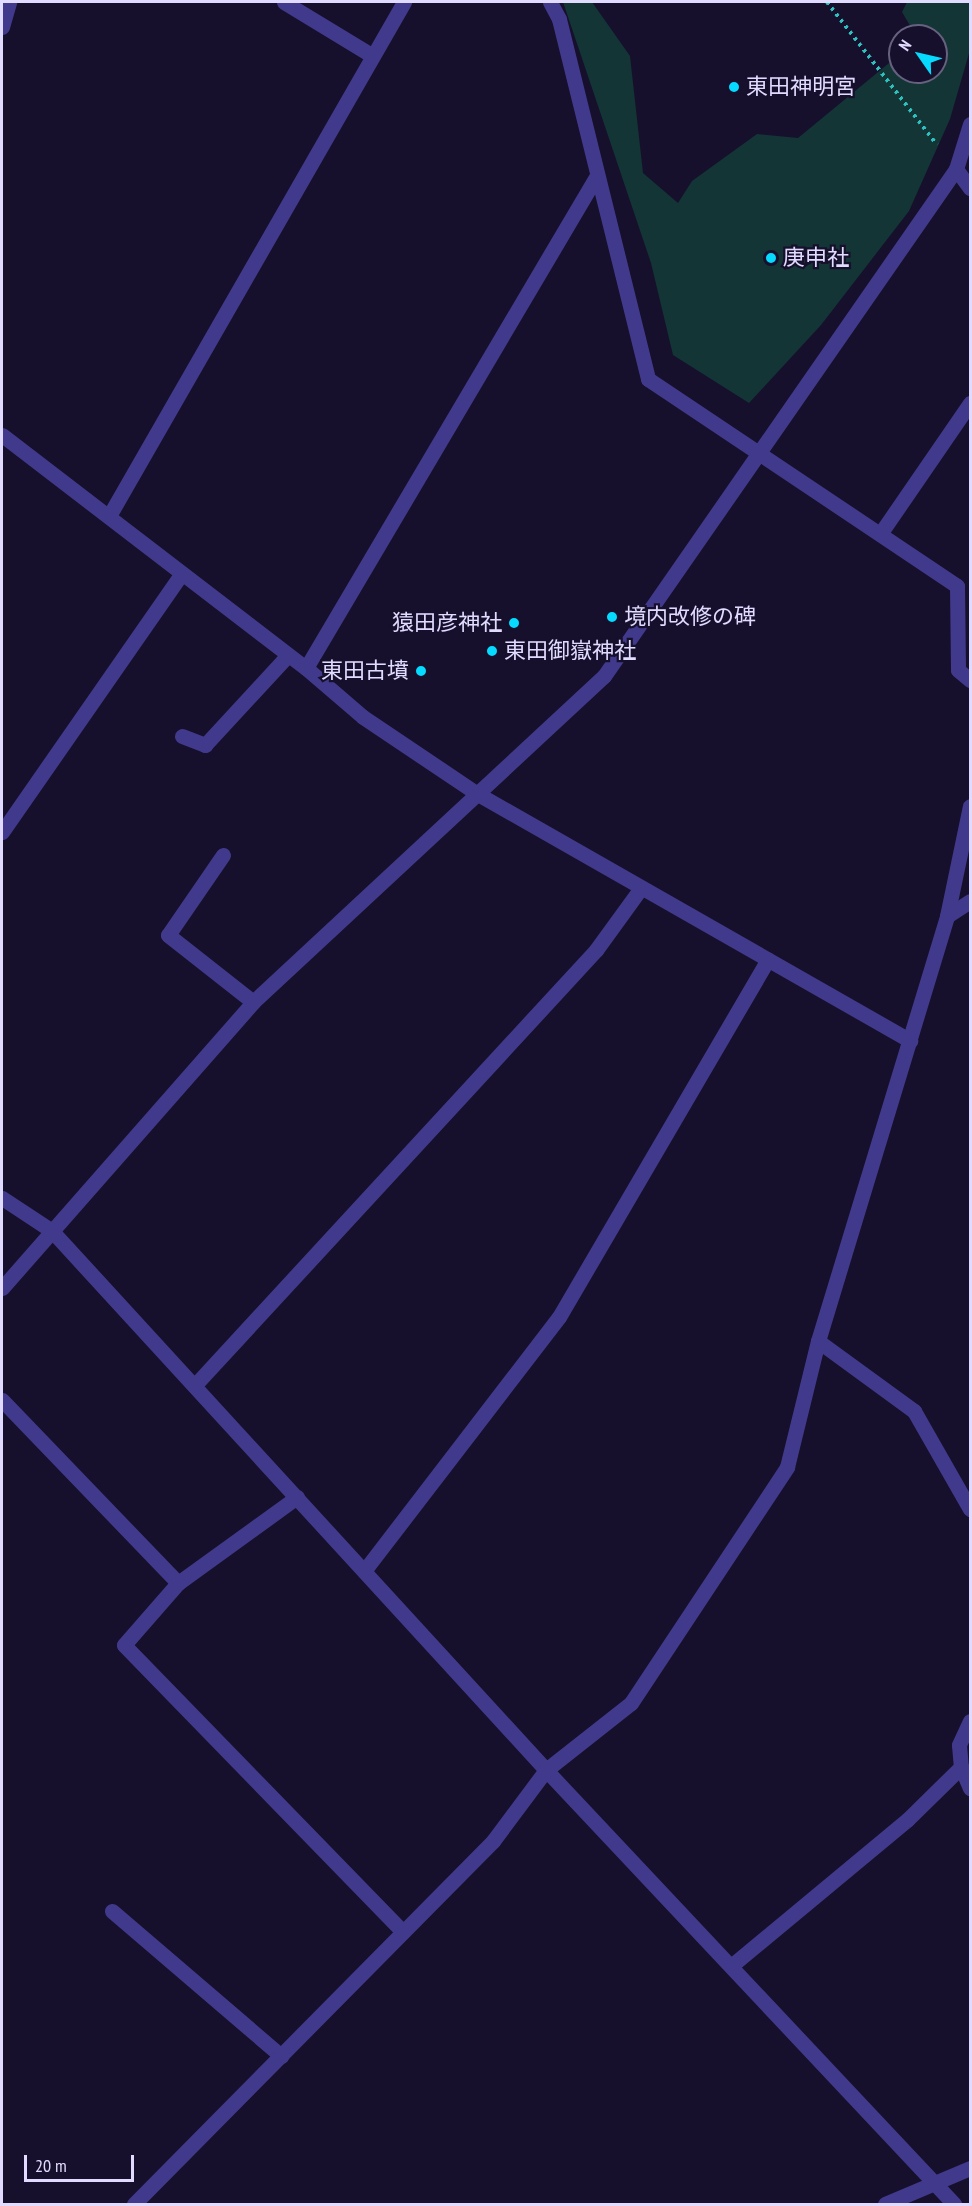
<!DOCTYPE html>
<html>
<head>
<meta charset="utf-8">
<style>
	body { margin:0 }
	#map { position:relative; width:972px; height:2206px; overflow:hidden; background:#16102c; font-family:"PT Sans Narrow","Noto Sans JP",sans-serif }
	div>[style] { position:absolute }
	.green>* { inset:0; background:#133536 }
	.path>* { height:4px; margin-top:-2px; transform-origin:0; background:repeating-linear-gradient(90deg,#2dc1bf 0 3px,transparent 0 7.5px) }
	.minor>* { height:15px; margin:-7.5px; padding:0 7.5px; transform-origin:7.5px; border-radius:7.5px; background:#413a8c }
	.tertiary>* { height:15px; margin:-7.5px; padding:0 7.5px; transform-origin:7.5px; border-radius:7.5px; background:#413a8c }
	.dots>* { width:16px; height:16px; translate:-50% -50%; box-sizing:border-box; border:3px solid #16102c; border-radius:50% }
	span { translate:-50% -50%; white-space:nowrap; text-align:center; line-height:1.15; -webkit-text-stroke:4.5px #16102c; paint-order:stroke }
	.poi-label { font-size:22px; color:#e1dbff }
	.left { translate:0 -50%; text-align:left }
	.right { translate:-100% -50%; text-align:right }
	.frame { position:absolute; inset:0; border:3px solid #e1dbff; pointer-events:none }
	.north { position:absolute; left:888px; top:24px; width:60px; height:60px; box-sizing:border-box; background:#16102c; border:2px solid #676180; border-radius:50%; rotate:304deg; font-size:16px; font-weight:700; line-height:24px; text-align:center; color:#e1dbff }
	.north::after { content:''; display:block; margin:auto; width:21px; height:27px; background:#07daff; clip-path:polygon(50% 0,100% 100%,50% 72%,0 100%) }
	.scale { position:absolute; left:24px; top:2155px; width:110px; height:27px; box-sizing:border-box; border:3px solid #e1dbff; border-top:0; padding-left:8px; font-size:18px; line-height:21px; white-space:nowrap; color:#e1dbff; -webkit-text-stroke:4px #16102c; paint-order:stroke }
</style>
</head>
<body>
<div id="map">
	<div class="green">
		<div style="clip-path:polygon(563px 2px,592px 2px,630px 56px,643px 173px,678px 203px,692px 181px,757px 134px,798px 138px,900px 54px,900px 72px,936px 72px,936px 36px,916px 36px,902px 12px,907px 2px,970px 2px,970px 50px,950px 119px,909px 211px,821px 325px,749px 403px,673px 355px,651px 263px)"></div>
	</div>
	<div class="path">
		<div style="left:827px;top:2px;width:180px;rotate:52.4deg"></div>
	</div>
	<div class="minor">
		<div style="left:284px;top:2px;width:102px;rotate:31.3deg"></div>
		<div style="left:550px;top:2px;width:19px;rotate:62deg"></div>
		<div style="left:559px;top:19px;width:371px;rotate:76.1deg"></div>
		<div style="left:648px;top:379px;width:372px;rotate:33.8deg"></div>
		<div style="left:957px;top:586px;width:84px;rotate:89.3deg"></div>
		<div style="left:958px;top:670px;width:16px;rotate:40deg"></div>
		<div style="left:2px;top:27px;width:26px;rotate:-74deg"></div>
		<div style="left:956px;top:169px;width:24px;rotate:54deg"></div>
		<div style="left:2px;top:435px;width:383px;rotate:37.5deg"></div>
		<div style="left:306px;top:668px;width:75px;rotate:40.7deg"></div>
		<div style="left:363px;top:717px;width:136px;rotate:33.9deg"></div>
		<div style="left:476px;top:793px;width:500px;rotate:29.7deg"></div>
		<div style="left:109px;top:516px;width:593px;rotate:-60.15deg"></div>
		<div style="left:880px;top:534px;width:159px;rotate:-55.5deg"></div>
		<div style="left:306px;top:668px;width:570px;rotate:-59.43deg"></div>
		<div style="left:182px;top:736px;width:25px;rotate:21deg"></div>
		<div style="left:205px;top:745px;width:122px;rotate:-47.3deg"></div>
		<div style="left:2px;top:832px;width:314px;rotate:-55.2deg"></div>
		<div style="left:223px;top:855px;width:97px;rotate:124.5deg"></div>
		<div style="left:168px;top:935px;width:108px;rotate:38.2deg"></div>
		<div style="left:947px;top:916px;width:27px;rotate:-33deg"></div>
		<div style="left:2px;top:1198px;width:60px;rotate:33.4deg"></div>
		<div style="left:52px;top:1231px;width:731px;rotate:47.49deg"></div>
		<div style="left:546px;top:1770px;width:596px;rotate:46.77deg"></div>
		<div style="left:2px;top:1288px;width:381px;rotate:-48.7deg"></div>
		<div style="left:253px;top:1002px;width:479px;rotate:-42.9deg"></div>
		<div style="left:604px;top:676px;width:617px;rotate:-55.23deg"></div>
		<div style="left:956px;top:169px;width:47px;rotate:-72.7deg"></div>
		<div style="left:818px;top:1341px;width:119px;rotate:36.1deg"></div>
		<div style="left:914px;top:1411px;width:113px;rotate:60.3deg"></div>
		<div style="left:195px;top:1385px;width:592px;rotate:-47.33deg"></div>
		<div style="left:596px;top:950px;width:77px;rotate:-54deg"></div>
		<div style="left:2px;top:1400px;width:254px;rotate:46.1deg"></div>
		<div style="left:297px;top:1497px;width:147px;rotate:144.1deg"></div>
		<div style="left:178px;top:1583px;width:82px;rotate:131.1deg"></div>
		<div style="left:124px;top:1645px;width:400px;rotate:45.8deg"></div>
		<div style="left:364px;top:1571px;width:320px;rotate:-52.5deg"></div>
		<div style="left:559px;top:1317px;width:414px;rotate:-59.7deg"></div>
		<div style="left:970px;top:1721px;width:26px;rotate:115deg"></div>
		<div style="left:959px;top:1745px;width:22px;rotate:85deg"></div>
		<div style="left:961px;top:1767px;width:23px;rotate:67deg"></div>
		<div style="left:112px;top:1911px;width:223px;rotate:40.6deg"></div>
		<div style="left:731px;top:1966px;width:229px;rotate:-39.7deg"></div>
		<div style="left:907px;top:1820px;width:76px;rotate:-44.5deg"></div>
		<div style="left:885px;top:2204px;width:92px;rotate:-23deg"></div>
	</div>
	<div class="tertiary">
		<div style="left:134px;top:2204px;width:511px;rotate:-45.32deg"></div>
		<div style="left:493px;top:1841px;width:89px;rotate:-53.3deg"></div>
		<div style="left:546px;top:1770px;width:108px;rotate:-38.2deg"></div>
		<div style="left:631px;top:1703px;width:283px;rotate:-56.5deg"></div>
		<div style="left:787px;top:1467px;width:130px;rotate:-76.2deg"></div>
		<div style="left:818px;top:1341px;width:444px;rotate:-73.1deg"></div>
		<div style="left:947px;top:916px;width:112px;rotate:-78.2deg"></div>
	</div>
	<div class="dots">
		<div style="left:734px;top:87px;background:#07daff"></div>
		<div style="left:771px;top:258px;background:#07daff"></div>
		<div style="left:612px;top:617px;background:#07daff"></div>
		<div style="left:514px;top:623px;background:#07daff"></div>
		<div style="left:492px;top:651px;background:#07daff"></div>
		<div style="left:421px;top:671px;background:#07daff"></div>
	</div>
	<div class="poi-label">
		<span class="left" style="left:746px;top:87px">東田神明宮</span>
		<span class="left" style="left:783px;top:258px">庚申社</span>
		<span class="left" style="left:624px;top:617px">境内改修の碑</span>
		<span class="right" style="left:502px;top:623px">猿田彦神社</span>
		<span class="left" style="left:504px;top:651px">東田御嶽神社</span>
		<span class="right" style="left:409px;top:671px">東田古墳</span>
	</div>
	<div class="frame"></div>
	<div class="north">N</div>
	<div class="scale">20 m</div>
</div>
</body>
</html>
